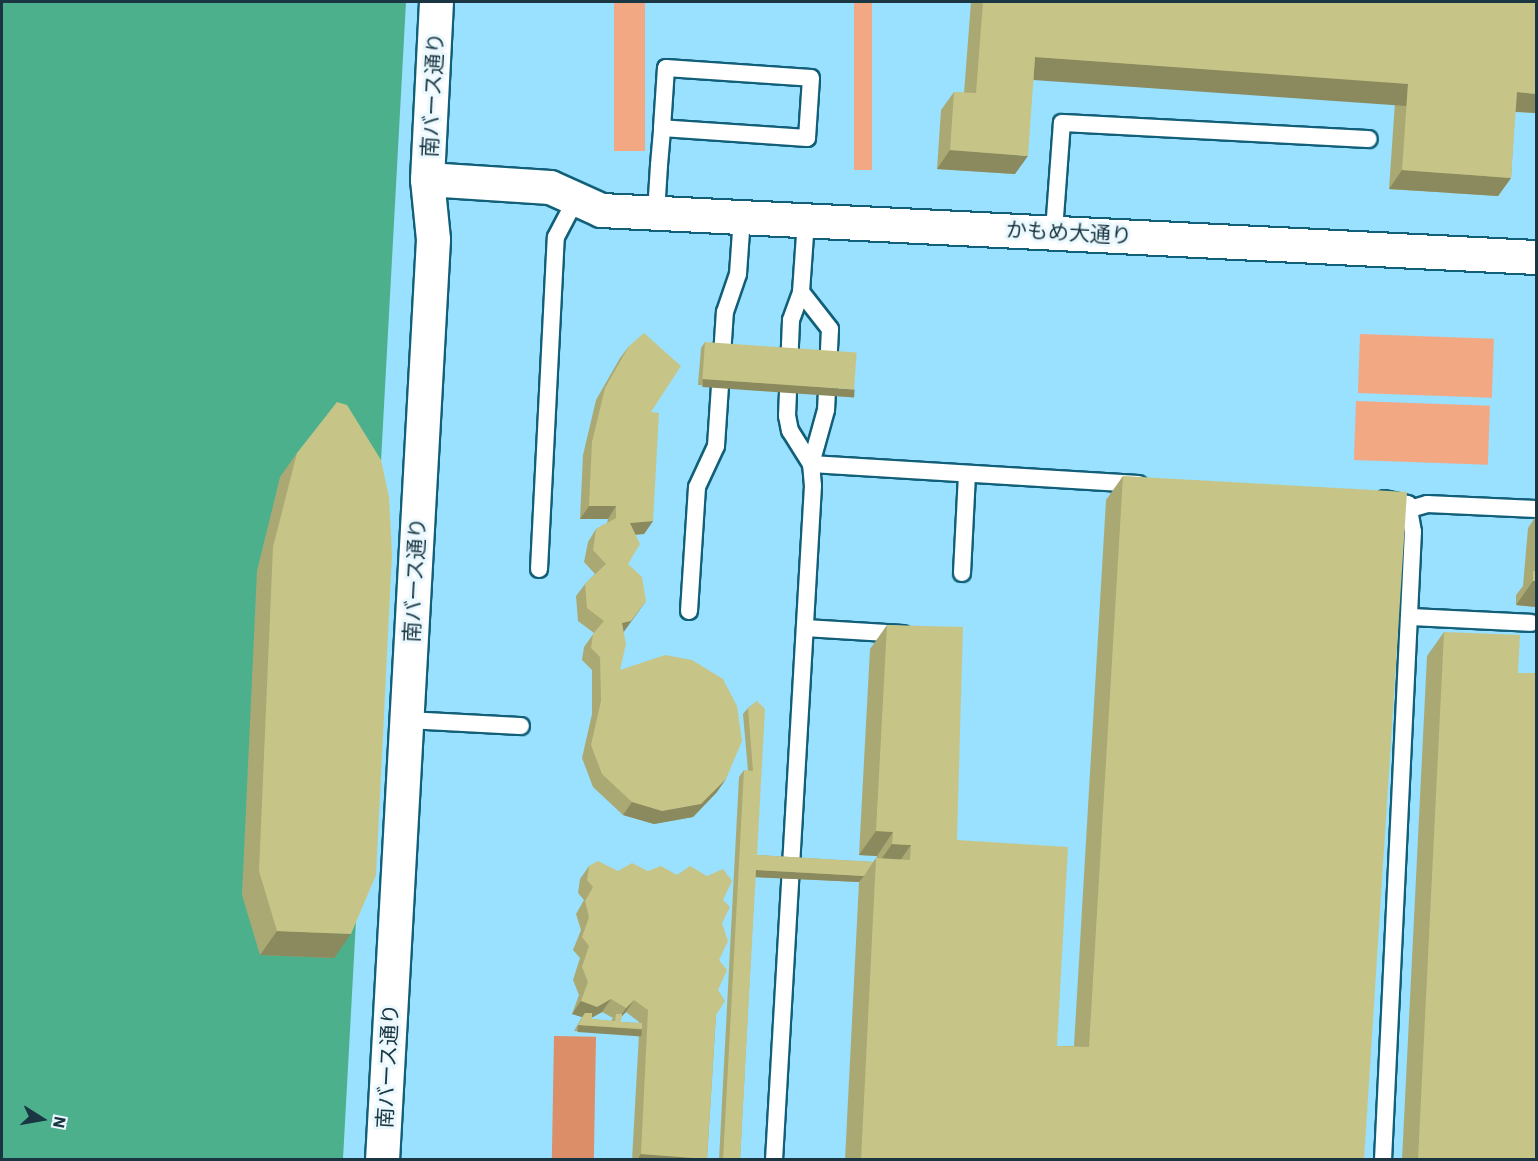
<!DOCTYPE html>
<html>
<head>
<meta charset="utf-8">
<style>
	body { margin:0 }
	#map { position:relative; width:1538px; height:1161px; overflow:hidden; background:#9ae0ff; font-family:"IBM Plex Sans","Noto Sans JP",sans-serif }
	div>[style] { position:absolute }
	.green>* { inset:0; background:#f2a883; transform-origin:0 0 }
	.forest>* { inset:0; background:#db8e67; transform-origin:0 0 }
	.water>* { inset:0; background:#4cb08d }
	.roads { filter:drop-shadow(2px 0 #115f79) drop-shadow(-2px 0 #115f79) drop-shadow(0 2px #115f79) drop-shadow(0 -2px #115f79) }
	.lane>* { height:16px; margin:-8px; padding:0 8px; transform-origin:8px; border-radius:8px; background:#fff }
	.secondary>* { height:33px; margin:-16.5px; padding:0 16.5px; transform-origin:16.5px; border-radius:16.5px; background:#fff }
	.wall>* { inset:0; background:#aaa974 }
	.shaded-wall>* { inset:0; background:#8b8a5e; transform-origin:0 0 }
	.building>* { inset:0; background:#c6c587; transform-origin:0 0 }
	span { translate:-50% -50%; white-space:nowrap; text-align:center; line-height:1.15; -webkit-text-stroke:6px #ebf8fe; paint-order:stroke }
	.street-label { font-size:21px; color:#193642 }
	.frame { position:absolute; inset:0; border:3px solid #193642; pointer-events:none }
	.north { position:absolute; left:12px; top:1089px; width:60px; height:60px; -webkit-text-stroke:4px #ebf8fe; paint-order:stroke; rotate:101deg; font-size:16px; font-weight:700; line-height:24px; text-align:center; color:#193642 }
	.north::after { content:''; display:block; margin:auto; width:21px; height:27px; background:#193642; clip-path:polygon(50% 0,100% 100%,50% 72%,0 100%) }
</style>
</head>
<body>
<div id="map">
	<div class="green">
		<div style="left:614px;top:2px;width:31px;height:149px"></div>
		<div style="left:854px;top:2px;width:18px;height:168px"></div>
		<div style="left:1360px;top:334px;width:134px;height:59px;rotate:2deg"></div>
		<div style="left:1356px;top:401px;width:134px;height:59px;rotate:2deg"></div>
	</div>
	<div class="forest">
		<div style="left:554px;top:1036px;width:42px;height:123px;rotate:1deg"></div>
	</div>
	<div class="water">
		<div style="clip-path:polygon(2px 2px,406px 2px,343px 1159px,2px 1160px)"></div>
	</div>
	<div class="roads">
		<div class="lane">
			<div style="left:656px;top:213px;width:48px;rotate:-86.4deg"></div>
			<div style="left:659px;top:165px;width:37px;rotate:-85deg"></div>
			<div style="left:662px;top:128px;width:60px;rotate:-86.2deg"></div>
			<div style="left:666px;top:68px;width:145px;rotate:3.9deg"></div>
			<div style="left:811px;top:78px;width:60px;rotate:93.8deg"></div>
			<div style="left:807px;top:138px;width:145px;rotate:-176.1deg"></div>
			<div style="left:1054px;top:231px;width:108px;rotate:-85.8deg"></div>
			<div style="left:1062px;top:123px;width:307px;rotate:3deg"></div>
			<div style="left:801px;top:292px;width:47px;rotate:51.9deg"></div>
			<div style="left:830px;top:329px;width:81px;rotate:92.8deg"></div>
			<div style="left:826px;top:410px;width:56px;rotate:105.5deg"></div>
			<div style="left:811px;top:464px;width:328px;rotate:3.5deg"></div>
			<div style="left:1410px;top:509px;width:18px;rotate:-16deg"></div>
			<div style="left:1427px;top:504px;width:109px;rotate:2.6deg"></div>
			<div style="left:539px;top:569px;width:332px;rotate:-87.1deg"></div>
			<div style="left:556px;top:237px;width:43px;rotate:-62.2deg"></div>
			<div style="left:962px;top:573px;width:99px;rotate:-87.1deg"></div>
			<div style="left:689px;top:611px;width:124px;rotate:-86.3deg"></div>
			<div style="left:697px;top:487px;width:45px;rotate:-65.1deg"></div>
			<div style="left:716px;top:446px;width:134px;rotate:-86.2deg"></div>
			<div style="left:725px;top:312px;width:40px;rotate:-71.1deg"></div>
			<div style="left:738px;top:274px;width:57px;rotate:-86deg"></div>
			<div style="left:1409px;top:617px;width:122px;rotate:2.8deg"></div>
			<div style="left:805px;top:628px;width:98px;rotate:3.5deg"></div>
			<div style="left:406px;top:720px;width:115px;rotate:3deg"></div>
			<div style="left:774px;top:1160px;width:675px;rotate:-86.69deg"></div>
			<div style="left:813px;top:486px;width:22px;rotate:-95deg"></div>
			<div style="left:811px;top:464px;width:39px;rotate:-122deg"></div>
			<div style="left:790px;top:431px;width:15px;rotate:-101deg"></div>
			<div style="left:787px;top:416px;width:96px;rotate:-87.6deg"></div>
			<div style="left:791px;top:320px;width:30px;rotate:-70deg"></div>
			<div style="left:801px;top:292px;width:72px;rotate:-86deg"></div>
			<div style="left:1383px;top:1160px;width:629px;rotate:-87.27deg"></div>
			<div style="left:1413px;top:532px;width:28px;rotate:-100deg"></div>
			<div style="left:1408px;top:504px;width:24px;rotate:-168deg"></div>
		</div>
		<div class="secondary">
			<div style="left:427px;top:179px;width:123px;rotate:3.7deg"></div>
			<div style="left:550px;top:187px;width:56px;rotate:24.3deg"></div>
			<div style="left:601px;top:210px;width:936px;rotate:2.88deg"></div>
			<div style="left:382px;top:1160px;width:922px;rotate:-86.83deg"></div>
			<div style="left:433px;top:239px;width:60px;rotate:-95.7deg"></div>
			<div style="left:427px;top:179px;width:177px;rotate:-87.1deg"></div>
		</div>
	</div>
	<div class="wall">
		<div style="clip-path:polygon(971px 2px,1536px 2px,1536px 113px,1515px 112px,1511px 178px,1498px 196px,1389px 189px,1395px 102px,1034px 77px,1015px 174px,937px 169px,941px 110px,954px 92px,964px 93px)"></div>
		<div style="clip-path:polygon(705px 342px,850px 395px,698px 385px,701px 348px)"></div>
		<div style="clip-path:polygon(629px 346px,651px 412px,653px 521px,644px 534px,636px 535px,628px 564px,620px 670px,717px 792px,693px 817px,654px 824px,623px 815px,593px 787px,582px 758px,592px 714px,592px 670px,582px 660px,584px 647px,594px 633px,578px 621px,576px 596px,585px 584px,595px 574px,584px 562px,588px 542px,596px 529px,607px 523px,608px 519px,580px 519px,583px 455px,596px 400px,620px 358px)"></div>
		<div style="clip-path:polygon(297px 453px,334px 958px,260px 955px,242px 895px,257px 571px,280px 477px)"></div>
		<div style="clip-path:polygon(1123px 476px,1364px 1160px,845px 1160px,859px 882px,755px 877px,740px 1160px,719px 1160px,739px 777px,744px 770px,748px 771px,743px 714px,748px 708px,757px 701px,757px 855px,873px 862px,876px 858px,877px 856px,859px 855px,870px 649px,887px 625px,957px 840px,1057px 1046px,1074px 1046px,1106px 500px)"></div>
		<div style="clip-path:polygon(1536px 516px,1536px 607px,1516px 605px,1516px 595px,1523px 586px,1528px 528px)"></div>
		<div style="clip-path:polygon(1444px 632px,1518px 673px,1536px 1160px,1402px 1160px,1427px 656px)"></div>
		<div style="clip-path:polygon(evenodd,589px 866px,618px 871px,648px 871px,723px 900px,719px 960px,718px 990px,716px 1015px,707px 1160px,632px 1160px,639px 1034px,638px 1035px,574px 1031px,582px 1017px,572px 1014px,579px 995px,573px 980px,580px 958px,573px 950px,581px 930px,576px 914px,584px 900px,578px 893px,580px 879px,589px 866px,602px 1012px,613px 1018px,611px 1021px,592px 1019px,592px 1017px,602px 1012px,589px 866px,626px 1012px,639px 1022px,639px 1023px,621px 1022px,621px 1017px,626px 1012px)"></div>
	</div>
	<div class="shaded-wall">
		<div style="left:1035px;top:57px;width:374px;height:23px;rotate:4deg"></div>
		<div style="clip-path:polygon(1517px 92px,1536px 94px,1536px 113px,1504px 111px)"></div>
		<div style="clip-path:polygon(950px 150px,1028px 156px,1015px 174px,937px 169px)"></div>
		<div style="clip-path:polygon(1402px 170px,1511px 178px,1498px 196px,1389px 189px)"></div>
		<div style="left:703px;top:379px;width:152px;height:8px;rotate:4deg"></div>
		<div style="clip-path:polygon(589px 506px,616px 506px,608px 519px,580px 519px)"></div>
		<div style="clip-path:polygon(653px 521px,644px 534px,621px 535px,630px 523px)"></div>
		<div style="clip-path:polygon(1533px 581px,1536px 581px,1536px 607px,1516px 605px)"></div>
		<div style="clip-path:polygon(646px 601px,623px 633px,622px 623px)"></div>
		<div style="clip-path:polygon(726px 779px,717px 792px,693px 817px,654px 824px,623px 815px,632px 802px)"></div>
		<div style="clip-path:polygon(876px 831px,893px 832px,877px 856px,859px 855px)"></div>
		<div style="clip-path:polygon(892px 844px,911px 845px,894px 869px,875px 868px)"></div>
		<div style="clip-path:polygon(756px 870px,864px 876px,859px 882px,751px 877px)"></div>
		<div style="clip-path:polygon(277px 931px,351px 934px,334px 958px,260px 955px)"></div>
		<div style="clip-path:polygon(611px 999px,602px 1012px,588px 1020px,585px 1013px,582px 1017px,572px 1014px,581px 1001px)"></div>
		<div style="clip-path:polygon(634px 1000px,626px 1012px,617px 1021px,626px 1008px)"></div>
		<div style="left:578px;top:1025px;width:64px;height:7px;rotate:4deg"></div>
		<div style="clip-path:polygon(641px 1154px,707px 1159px,707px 1160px,637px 1160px)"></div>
	</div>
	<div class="building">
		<div style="clip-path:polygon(983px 2px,1536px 2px,1536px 94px,1517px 92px,1511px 178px,1402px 170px,1408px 84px,1035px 57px,1028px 156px,950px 150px,954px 92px,976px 93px)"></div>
		<div style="clip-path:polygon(644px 333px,681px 366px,651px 412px,659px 413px,653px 521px,630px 523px,640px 544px,628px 564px,642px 577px,646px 601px,631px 621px,622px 623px,626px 644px,620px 670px,665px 655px,692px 660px,723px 679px,737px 706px,742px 741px,726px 779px,701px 804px,662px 811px,632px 802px,602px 774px,591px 745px,601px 701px,600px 657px,591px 648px,593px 634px,604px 621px,587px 608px,585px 584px,606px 564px,593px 550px,596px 529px,616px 518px,616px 506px,589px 506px,592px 442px,605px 388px,629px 346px)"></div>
		<div style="left:705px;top:342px;width:152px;height:37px;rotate:4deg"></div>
		<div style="clip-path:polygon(337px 402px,347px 405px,381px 460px,389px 497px,392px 554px,376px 875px,351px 934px,277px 931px,259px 871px,273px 547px,297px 453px)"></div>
		<div style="clip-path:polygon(1123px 476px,1407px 492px,1364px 1160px,861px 1160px,876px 858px,910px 860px,911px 845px,892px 844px,893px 832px,876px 831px,887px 625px,963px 627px,957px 840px,1068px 847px,1057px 1046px,1089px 1047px)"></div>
		<div style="left:1533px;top:571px;width:3px;height:10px"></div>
		<div style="clip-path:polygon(1444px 632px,1520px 635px,1518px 673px,1536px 673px,1536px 1160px,1418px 1160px)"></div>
		<div style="clip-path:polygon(757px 701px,765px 709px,757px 855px,873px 862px,864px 876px,756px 870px,740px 1160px,723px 1160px,744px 770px,753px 771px,748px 708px)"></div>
		<div style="clip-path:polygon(598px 861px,618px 871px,632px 863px,648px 871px,661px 866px,677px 875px,690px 866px,707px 876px,723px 869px,732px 881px,723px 900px,730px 907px,722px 923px,728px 941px,719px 960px,727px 970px,718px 990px,725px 1001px,716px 1015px,707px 1159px,641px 1154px,648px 1010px,634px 1000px,626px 1008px,611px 999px,597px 1007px,581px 1001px,588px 982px,582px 967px,589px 946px,582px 937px,589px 917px,585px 901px,593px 887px,587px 880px,589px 866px)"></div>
		<div style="clip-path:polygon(585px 1013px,592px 1013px,592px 1019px,615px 1021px,616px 1014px,622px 1014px,621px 1022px,642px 1023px,642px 1029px,578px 1025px)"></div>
	</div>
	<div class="street-label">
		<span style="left:432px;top:95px;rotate:-87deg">南バース通り</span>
		<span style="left:1069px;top:232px;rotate:3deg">かもめ大通り</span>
		<span style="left:414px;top:580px;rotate:-87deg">南バース通り</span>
		<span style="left:387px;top:1066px;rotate:-87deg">南バース通り</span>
	</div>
	<div class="frame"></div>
	<div class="north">N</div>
</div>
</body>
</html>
